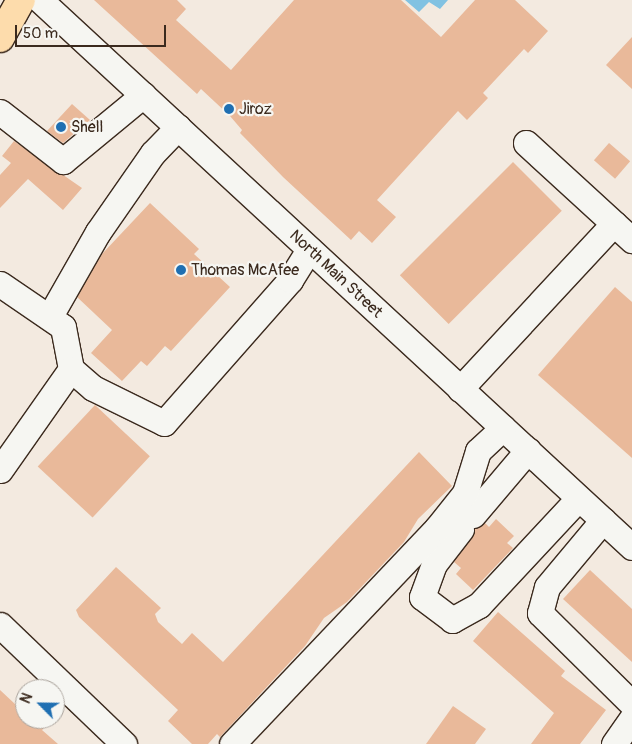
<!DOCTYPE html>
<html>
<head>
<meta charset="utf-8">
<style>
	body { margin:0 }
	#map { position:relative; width:632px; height:744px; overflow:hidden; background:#f3eae0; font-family:Pangolin,sans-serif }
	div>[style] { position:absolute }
	.water>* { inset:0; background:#81c2e2 }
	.building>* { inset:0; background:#e9b99a; transform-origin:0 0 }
	.roads { filter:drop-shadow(1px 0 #3b2a1e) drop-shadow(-1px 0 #3b2a1e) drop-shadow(0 1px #3b2a1e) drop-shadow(0 -1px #3b2a1e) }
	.minor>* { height:25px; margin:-12.5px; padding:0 12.5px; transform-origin:12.5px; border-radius:12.5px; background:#f6f6f2 }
	.highway>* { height:28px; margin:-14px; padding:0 14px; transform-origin:14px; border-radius:14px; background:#fddcac }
	.dots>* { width:14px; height:14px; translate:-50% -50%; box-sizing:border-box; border:2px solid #f6f6f2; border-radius:50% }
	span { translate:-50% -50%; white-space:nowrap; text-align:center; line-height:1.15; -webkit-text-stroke:4.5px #f6f6f2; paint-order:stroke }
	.poi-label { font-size:16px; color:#3b2a1e }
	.left { translate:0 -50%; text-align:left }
	.street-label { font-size:16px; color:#3b2a1e }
	.north { position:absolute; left:15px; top:679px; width:50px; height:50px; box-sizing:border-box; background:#f6f6f2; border:1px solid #aba49d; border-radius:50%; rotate:293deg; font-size:14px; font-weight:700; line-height:20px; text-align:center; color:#3b2a1e }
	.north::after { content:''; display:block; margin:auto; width:18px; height:22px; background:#1f6fb2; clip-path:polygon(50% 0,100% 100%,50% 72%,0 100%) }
	.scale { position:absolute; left:15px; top:25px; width:151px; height:22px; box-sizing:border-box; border:2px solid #3b2a1e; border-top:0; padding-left:6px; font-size:15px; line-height:18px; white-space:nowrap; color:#3b2a1e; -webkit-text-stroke:4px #f6f6f2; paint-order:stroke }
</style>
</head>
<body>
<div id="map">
	<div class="water">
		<div style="clip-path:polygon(405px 0,448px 0,440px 9px,429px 2px,419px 12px)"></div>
	</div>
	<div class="building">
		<div style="clip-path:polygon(94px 0,177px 0,186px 9px,176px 20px,231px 70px,294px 0,401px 0,441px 37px,475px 0,515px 0,548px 31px,528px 53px,524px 49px,483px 93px,488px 98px,467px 120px,458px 111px,377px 200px,396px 217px,372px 243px,359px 231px,351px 240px,283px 177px,240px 133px,242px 130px,230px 116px,201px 89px,197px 94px)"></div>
		<div style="clip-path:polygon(632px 37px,632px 89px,606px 65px)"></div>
		<div style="clip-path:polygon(72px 104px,90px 120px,63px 143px,47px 131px)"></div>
		<div style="clip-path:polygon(14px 141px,82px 188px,63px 210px,28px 179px,0 208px,0 175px,11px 163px,2px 156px)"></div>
		<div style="left:609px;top:143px;width:28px;height:23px;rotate:41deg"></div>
		<div style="left:513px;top:162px;width:69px;height:160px;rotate:45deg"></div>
		<div style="clip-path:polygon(150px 203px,199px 249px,194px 254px,230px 287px,171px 351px,165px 346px,147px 366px,141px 361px,122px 381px,91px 353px,112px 330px,77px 297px,102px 254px)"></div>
		<div style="clip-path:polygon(615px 287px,632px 302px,632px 458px,538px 375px)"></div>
		<div style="left:95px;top:405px;width:75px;height:84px;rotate:43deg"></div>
		<div style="clip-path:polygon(419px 452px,452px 486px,418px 519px,404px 542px,347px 602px,324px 618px,305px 646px,220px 737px,217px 734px,208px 744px,192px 744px,168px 721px,178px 710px,79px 617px,76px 610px,116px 567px,161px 608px,155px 614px,158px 622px,182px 644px,192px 633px,223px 662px)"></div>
		<div style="clip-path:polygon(496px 519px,514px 536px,507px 543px,513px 548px,473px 590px,456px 574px,461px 568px,454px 562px,475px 529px,485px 523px,489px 527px)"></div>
		<div style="clip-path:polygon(590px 570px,632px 609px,632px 662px,563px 599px)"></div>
		<div style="clip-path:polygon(498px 612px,565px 671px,561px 676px,606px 710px,580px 744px,531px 744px,554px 713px,473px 641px)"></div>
		<div style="clip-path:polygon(0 690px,15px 704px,25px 694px,25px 719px,53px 719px,42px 730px,58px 744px,0 744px)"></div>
		<div style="clip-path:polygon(453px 706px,486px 729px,475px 744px,426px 744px)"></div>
	</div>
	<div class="roads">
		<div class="minor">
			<div style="left:40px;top:0;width:806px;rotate:42.74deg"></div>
			<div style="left:0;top:112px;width:80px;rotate:37.9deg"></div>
			<div style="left:63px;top:161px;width:104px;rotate:-39.5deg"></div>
			<div style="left:526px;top:143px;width:144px;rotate:42.5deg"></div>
			<div style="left:0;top:284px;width:76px;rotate:34.3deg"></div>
			<div style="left:63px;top:327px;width:43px;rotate:79.2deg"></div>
			<div style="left:71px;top:369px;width:29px;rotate:41deg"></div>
			<div style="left:93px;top:388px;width:79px;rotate:26.2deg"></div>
			<div style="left:164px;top:423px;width:191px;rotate:-48.6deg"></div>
			<div style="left:290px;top:280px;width:36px;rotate:-58deg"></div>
			<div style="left:50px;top:316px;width:97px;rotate:-60.3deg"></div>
			<div style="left:98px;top:232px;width:96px;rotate:-55.2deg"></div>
			<div style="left:153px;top:153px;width:36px;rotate:-46deg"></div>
			<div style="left:460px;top:389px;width:226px;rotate:-47.1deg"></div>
			<div style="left:0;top:470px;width:123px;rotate:-54.9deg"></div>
			<div style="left:473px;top:515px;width:85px;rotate:-49.8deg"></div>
			<div style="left:603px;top:520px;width:87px;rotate:129.9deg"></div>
			<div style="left:547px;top:587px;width:27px;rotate:105deg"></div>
			<div style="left:540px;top:613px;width:129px;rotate:44.7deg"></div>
			<div style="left:461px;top:529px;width:44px;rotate:127.6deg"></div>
			<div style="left:434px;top:564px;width:35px;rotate:110deg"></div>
			<div style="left:422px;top:597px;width:38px;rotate:37deg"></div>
			<div style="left:452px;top:620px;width:31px;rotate:-29deg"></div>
			<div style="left:479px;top:605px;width:145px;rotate:-47deg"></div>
			<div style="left:0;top:625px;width:172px;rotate:43.8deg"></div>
			<div style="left:232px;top:744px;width:298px;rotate:-46.5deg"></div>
			<div style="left:437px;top:528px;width:45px;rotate:-51.3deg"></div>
			<div style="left:465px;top:493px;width:44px;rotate:-72.8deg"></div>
			<div style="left:478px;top:451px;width:34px;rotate:-43deg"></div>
			<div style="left:614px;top:744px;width:32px;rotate:-55deg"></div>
		</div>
		<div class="highway">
			<div style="left:0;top:38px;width:43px;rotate:-61.1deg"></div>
		</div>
	</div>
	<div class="dots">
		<div style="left:229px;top:109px;background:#1f6fb2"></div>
		<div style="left:61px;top:127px;background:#1f6fb2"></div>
		<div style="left:181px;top:270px;background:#1f6fb2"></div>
	</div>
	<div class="poi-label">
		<span class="left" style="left:239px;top:109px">Jiroz</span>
		<span class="left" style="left:71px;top:127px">Shell</span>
		<span class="left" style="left:191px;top:270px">Thomas McAfee</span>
	</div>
	<div class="street-label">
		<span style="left:336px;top:274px;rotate:43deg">North Main Street</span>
	</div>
	<div class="north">N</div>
	<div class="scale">50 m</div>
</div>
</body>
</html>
